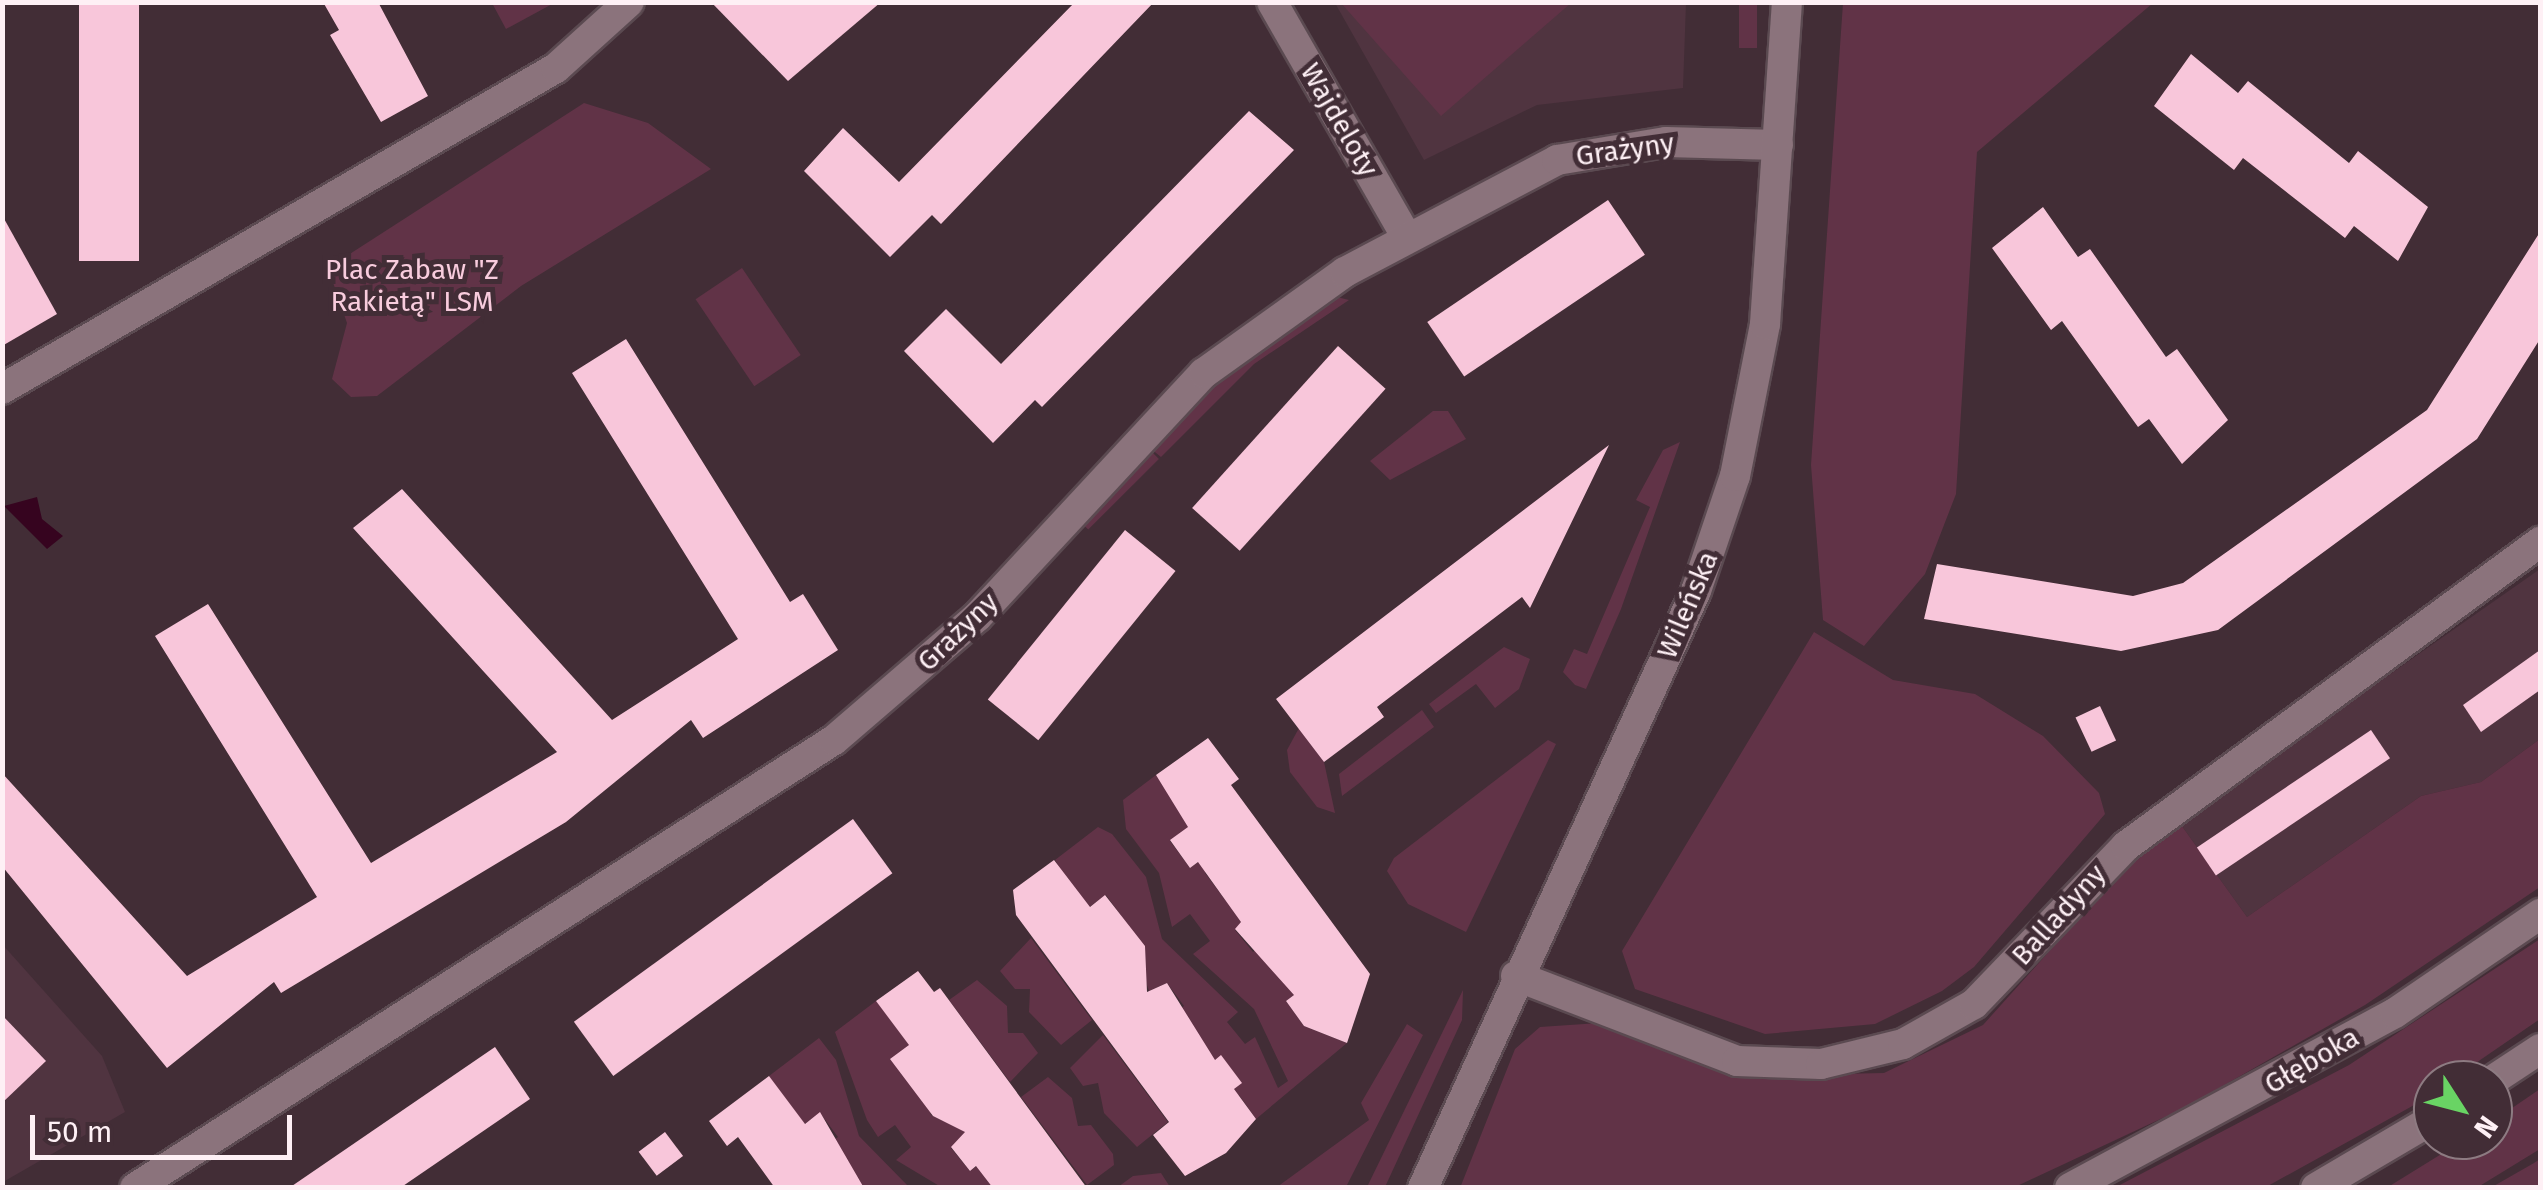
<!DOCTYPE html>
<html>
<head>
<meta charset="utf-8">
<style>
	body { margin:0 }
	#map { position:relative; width:2543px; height:1190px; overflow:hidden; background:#422d36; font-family:"Fira Sans",sans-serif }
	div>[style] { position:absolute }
	.built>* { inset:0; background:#503440 }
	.green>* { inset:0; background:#613347; transform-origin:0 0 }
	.water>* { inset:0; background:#36041f }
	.building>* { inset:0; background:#f8c6da; transform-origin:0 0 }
	.roads { filter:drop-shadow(2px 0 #5b4a51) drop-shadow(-2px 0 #5b4a51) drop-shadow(0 2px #5b4a51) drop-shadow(0 -2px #5b4a51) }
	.street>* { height:30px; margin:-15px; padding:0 15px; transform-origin:15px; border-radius:15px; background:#8b737c }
	.secondary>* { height:30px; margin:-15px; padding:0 15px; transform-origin:15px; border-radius:15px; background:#8b737c }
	span { translate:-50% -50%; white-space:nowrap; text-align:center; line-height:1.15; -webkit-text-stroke:10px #422d36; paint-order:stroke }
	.street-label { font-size:28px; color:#fef0f5 }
	.park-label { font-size:28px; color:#f8ccdd }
	.frame { position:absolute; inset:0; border:5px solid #fef0f5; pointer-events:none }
	.north { position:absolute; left:2413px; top:1060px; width:100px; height:100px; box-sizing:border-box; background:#422d36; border:2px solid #8d7b82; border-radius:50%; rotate:126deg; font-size:28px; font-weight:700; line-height:40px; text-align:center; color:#fef0f5 }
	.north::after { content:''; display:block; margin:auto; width:35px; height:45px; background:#69d464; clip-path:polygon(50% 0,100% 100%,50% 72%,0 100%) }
	.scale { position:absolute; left:30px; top:1115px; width:262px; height:45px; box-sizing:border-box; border:5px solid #fef0f5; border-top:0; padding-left:12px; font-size:30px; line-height:35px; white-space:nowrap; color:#fef0f5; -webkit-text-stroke:8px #422d36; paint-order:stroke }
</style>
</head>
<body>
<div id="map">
	<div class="built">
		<div style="clip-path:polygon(1335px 3px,1686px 3px,1683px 88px,1537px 105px,1424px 160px)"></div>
		<div style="clip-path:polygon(2540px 569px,2540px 739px,2481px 782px,2421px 796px,2247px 917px,2179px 822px)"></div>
		<div style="clip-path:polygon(2px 944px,102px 1056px,125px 1112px,3px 1182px)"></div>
	</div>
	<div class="green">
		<div style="clip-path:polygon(492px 3px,554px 3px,506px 29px)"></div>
		<div style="clip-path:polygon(1341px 3px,1571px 3px,1441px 116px)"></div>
		<div style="left:1739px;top:3px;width:18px;height:45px"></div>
		<div style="clip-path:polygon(1843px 3px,2153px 3px,1977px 152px,1956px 494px,1925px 574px,1864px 646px,1823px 620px,1811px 465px)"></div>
		<div style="clip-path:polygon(584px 103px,648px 123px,711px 169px,521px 286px,377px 396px,351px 397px,332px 379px,347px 323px,328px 268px)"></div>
		<div style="left:742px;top:268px;width:105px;height:56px;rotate:56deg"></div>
		<div style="clip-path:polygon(1333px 296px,1349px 300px,1254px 364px,1161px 457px,1150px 448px,1237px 359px)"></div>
		<div style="clip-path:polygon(1433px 411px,1448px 411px,1466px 439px,1390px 480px,1370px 461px)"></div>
		<div style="clip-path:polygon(1680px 442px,1621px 609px,1586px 689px,1575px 685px,1563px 672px,1574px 649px,1587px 654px,1650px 507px,1636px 500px,1663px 450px)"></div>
		<div style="left:1149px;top:449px;width:14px;height:100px;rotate:45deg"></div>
		<div style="clip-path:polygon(1814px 632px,1893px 680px,1975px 694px,2043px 736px,2099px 793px,2105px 814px,1974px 967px,1942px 991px,1875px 1024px,1765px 1034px,1635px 989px,1622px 951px)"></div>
		<div style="clip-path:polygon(1504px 647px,1530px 659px,1519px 689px,1495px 708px,1476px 684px,1436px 713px,1429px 704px)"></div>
		<div style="clip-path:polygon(1422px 710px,1434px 727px,1342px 796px,1339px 774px)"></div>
		<div style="clip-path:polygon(1299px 728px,1324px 762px,1335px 813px,1317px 807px,1290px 772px,1287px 750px)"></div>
		<div style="clip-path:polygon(2540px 739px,2540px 887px,2365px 1005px,2184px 1108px,2015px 1187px,1460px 1188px,1515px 1049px,1540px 1027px,1599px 1023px,1745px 1076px,1884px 1073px,1983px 1025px,2114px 879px,2179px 822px,2247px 917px,2421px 796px,2481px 782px)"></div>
		<div style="clip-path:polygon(1548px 740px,1556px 744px,1466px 932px,1408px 904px,1387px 871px,1394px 858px)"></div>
		<div style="clip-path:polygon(1156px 775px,1192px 825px,1170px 841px,1190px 868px,1212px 852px,1205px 873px,1226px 901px,1250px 913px,1235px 930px,1253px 952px,1273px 937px,1308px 985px,1286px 1001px,1304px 1026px,1347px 1043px,1256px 1119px,1239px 1095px,1223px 1107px,1219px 1101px,1241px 1083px,1221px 1056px,1199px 1071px,1164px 1022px,1184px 1006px,1167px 983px,1149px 991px,1125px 921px,1106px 895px,1084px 911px,1055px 860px,1098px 827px,1112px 834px,1146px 877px,1162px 939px,1238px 1012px,1227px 1022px,1245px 1044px,1255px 1037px,1278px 1088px,1288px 1081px,1254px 1009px,1193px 954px,1210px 941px,1190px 914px,1172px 927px,1159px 873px,1126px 829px,1123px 800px)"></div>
		<div style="clip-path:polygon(1031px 938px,1092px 1020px,1061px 1045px,1029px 1012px,1030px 989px,1015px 989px,1000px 971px)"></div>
		<div style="clip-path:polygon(2540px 939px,2540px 1019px,2451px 1080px,2433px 1080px,2433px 1092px,2416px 1104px,2266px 1187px,2116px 1187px,2349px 1065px)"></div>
		<div style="clip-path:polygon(977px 980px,1007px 1006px,1008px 1033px,1023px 1033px,1038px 1053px,1010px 1082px,949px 1000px)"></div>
		<div style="clip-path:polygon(1463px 990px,1462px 1020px,1385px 1187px,1367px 1187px)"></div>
		<div style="clip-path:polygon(876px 1001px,907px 1032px,931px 1115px,943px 1121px,955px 1111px,968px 1129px,951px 1148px,970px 1171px,991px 1156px,993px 1187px,941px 1187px,896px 1160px,911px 1147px,895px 1125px,878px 1137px,867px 1120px,835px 1032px)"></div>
		<div style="clip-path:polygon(1407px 1024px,1423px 1035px,1346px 1187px,1277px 1187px,1369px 1120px,1361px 1103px)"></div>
		<div style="clip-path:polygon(1103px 1035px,1168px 1122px,1137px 1147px,1104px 1113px,1098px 1083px,1083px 1086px,1070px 1068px)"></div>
		<div style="clip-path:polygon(819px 1038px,836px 1060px,859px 1136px,909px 1187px,855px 1187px,818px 1152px,838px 1137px,820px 1113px,799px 1128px,769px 1076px)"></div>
		<div style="clip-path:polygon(1048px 1077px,1072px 1098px,1078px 1126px,1091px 1125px,1113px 1154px,1114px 1165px,1087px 1185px,1021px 1097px)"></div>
		<div style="clip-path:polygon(2540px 1089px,2540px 1149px,2478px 1187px,2388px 1187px,2464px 1140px,2493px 1140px,2493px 1121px)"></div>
		<div style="clip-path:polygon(2540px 1159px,2540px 1187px,2492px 1187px,2534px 1163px)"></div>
		<div style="clip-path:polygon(1161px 1173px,1170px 1187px,1118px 1187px,1133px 1176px)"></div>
	</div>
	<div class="water">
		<div style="clip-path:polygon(37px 497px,42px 519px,63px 536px,47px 549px,4px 506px)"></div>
	</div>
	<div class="building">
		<div style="left:79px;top:2px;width:60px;height:259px"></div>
		<div style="clip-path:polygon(323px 2px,378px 2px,428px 96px,381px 122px,330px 35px,339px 30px)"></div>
		<div style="clip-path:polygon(711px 2px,881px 2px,788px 81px)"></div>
		<div style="clip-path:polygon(1075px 2px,1154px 2px,941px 224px,932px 215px,890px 257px,804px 171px,843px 128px,899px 182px)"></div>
		<div style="clip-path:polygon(2191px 54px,2238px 93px,2248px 81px,2349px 163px,2358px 151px,2428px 207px,2398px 261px,2354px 226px,2345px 238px,2243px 158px,2234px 170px,2154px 106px)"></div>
		<div style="clip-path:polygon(1249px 111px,1294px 150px,1042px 407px,1035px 400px,993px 443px,904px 351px,946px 309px,1001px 364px)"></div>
		<div style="left:1608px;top:200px;width:66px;height:218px;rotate:56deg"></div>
		<div style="clip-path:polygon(2043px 207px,2078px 257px,2090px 249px,2166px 357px,2177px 349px,2228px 420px,2182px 464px,2149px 419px,2138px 427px,2062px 321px,2051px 330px,1992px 248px)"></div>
		<div style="clip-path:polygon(2px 215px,57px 314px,2px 346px)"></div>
		<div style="clip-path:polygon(2540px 232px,2540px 339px,2477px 439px,2218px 630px,2121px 651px,1924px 619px,1937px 564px,2133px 596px,2183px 583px,2427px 410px)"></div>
		<div style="clip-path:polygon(626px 339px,790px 602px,803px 594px,838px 650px,703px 738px,691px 720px,566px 822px,281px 993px,274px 982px,167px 1068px,2px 866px,2px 773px,187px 976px,317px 897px,155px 636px,208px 604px,371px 863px,557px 752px,353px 528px,402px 489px,612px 720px,738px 639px,572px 373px)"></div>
		<div style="left:1338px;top:346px;width:64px;height:218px;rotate:42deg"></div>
		<div style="clip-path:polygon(1609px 445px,1530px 608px,1522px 597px,1377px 707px,1384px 717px,1324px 762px,1276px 699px)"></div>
		<div style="left:1125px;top:530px;width:65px;height:218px;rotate:39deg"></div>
		<div style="clip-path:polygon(2540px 650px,2540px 690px,2481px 732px,2463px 705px)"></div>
		<div style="left:2100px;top:706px;width:38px;height:27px;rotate:65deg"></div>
		<div style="left:2371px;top:730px;width:34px;height:210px;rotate:56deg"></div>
		<div style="clip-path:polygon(1208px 738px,1239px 779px,1231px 785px,1370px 974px,1347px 1043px,1304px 1026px,1286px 1001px,1294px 995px,1235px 929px,1241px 922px,1198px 862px,1190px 868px,1170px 840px,1188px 827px,1156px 775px)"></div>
		<div style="left:853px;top:819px;width:67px;height:345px;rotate:54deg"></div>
		<div style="clip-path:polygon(1054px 860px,1090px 907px,1105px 895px,1145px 946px,1147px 992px,1167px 983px,1215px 1060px,1221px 1055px,1242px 1083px,1234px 1089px,1256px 1119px,1226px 1153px,1185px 1176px,1153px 1135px,1169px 1122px,1016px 915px,1013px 890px)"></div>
		<div style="clip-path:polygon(918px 971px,934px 992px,940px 988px,1087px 1188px,993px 1188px,976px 1166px,970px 1171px,951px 1147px,965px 1132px,933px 1116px,890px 1059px,909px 1045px,876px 1001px)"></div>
		<div style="clip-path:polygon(2px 1015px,46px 1061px,2px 1103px)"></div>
		<div style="clip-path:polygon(495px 1047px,530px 1099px,400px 1188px,289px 1188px)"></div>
		<div style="clip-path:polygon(769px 1076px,805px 1124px,820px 1112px,864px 1188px,775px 1188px,738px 1137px,727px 1146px,709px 1121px)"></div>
		<div style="left:665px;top:1132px;width:30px;height:33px;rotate:53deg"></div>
	</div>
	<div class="roads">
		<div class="street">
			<div style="left:1272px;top:2px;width:270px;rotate:60.2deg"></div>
			<div style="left:2px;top:389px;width:640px;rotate:-30.09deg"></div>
			<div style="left:556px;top:68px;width:98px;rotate:-42.1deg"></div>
			<div style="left:1516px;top:976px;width:237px;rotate:21deg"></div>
			<div style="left:1737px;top:1061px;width:84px;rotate:2deg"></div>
			<div style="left:1821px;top:1064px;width:84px;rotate:-13.7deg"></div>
			<div style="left:1903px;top:1044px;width:81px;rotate:-29.4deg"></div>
			<div style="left:1974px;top:1004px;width:219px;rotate:-46.1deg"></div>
			<div style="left:2126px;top:846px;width:514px;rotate:-36.29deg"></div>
			<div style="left:135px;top:1188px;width:830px;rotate:-32.66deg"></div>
			<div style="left:834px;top:740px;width:189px;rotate:-40.7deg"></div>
			<div style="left:977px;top:617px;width:333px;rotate:-47.1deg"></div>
			<div style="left:1204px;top:373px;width:173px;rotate:-35.6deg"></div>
			<div style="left:1345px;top:272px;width:240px;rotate:-27.8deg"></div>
			<div style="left:1557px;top:160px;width:110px;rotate:-9.4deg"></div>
			<div style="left:1666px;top:142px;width:112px;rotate:1.5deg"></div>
		</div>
		<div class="secondary">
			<div style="left:2493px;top:1080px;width:56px;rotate:-33.4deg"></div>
			<div style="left:1423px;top:1188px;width:656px;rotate:-65.43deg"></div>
			<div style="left:1696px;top:591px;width:121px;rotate:-71.3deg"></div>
			<div style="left:1735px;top:476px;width:155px;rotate:-78.8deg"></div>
			<div style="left:1765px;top:324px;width:323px;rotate:-86.1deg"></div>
			<div style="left:2070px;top:1188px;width:369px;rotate:-28.3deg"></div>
			<div style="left:2395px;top:1013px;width:176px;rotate:-34.3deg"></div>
			<div style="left:2316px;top:1188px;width:136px;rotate:-30.5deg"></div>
		</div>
	</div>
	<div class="street-label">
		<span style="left:1339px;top:120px;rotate:60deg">Wajdeloty</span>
		<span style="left:1625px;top:150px;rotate:-8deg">Grażyny</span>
		<span style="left:1688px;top:605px;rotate:-67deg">Wileńska</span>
		<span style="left:958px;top:632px;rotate:-44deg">Grażyny</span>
		<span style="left:2059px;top:915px;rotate:-48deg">Balladyny</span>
		<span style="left:2312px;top:1061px;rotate:-30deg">Głęboka</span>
	</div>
	<div class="park-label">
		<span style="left:412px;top:286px">Plac Zabaw "Z<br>Rakietą" LSM</span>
	</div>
	<div class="frame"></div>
	<div class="north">N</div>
	<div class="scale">50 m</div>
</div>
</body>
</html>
